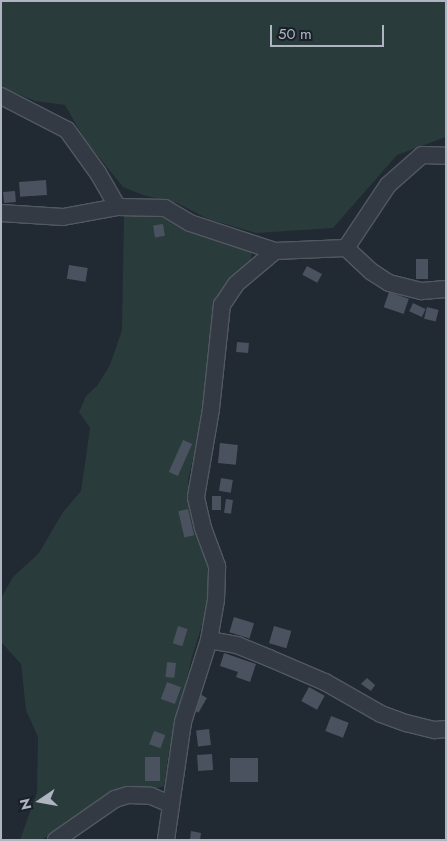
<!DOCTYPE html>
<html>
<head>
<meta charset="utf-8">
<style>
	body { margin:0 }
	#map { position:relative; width:447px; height:841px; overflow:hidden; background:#212933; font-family:Jost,sans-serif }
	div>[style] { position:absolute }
	.green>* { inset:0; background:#2a3b3b }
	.building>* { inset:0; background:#4a525f; transform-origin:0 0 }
	.roads { filter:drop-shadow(1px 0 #525862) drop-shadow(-1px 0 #525862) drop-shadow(0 1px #525862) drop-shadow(0 -1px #525862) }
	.street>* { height:16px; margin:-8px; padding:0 8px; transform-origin:8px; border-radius:8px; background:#343a44 }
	span { translate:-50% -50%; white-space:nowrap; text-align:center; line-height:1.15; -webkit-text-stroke:4px #1a2029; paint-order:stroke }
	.frame { position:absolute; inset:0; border:2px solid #aeb5c1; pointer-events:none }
	.north { position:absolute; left:15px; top:776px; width:50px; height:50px; -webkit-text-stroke:4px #1a2029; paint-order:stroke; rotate:258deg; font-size:14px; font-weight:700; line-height:20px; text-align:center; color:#aeb5c1 }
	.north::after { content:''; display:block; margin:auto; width:18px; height:22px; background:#aeb5c1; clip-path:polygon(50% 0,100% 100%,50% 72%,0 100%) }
	.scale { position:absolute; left:270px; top:25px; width:114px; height:22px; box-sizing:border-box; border:2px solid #aeb5c1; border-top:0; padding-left:6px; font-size:15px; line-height:18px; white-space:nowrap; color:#aeb5c1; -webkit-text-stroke:4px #1a2029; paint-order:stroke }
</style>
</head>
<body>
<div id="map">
	<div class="green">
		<div style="clip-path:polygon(1px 1px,446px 1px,446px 137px,397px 155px,333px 228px,256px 233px,208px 219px,177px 203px,143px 195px,123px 187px,85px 140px,65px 105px,35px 101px,1px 87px)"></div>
		<div style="clip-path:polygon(156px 214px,240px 245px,252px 254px,249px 265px,227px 285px,212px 312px,211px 357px,205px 412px,188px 479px,191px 507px,210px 568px,209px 602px,192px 657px,169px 751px,164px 786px,158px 788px,133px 787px,112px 791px,69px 824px,41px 840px,20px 840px,37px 793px,38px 737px,26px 710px,21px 664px,1px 642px,1px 598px,13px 577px,39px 553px,63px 512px,81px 491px,90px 428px,79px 412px,86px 396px,97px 386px,110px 365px,122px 330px,124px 216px)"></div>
	</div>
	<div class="building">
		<div style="left:46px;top:180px;width:15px;height:27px;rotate:86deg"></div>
		<div style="left:15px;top:191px;width:11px;height:12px;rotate:85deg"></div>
		<div style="left:163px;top:224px;width:12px;height:10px;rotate:81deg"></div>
		<div style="left:416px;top:259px;width:12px;height:20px"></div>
		<div style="left:69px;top:265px;width:19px;height:14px;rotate:9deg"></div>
		<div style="left:307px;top:266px;width:17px;height:10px;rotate:28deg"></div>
		<div style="left:389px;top:292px;width:21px;height:16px;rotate:19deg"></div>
		<div style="left:413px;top:303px;width:14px;height:9px;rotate:25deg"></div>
		<div style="left:427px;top:307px;width:12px;height:12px;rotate:14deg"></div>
		<div style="left:237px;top:342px;width:12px;height:10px;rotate:5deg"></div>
		<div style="left:183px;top:440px;width:10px;height:35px;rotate:24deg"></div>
		<div style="left:220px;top:443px;width:18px;height:20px;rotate:6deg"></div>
		<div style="left:221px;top:478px;width:12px;height:13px;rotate:9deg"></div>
		<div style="left:212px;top:496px;width:9px;height:14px"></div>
		<div style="left:226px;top:499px;width:7px;height:14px;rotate:8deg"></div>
		<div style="left:188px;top:509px;width:27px;height:10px;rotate:77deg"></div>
		<div style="left:234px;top:617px;width:21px;height:16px;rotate:17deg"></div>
		<div style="left:178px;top:626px;width:10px;height:18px;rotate:17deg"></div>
		<div style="left:274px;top:626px;width:18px;height:18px;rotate:16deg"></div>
		<div style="clip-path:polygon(224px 653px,256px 664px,250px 682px,236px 677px,238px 672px,220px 666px)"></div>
		<div style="left:167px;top:662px;width:9px;height:15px;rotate:6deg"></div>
		<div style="clip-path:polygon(367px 678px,375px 685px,371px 691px,361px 684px)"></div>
		<div style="left:167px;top:682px;width:15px;height:18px;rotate:20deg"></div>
		<div style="left:309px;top:687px;width:18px;height:16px;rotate:29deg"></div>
		<div style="left:200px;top:694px;width:8px;height:17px;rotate:30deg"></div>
		<div style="left:331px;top:716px;width:19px;height:16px;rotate:21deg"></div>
		<div style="left:209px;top:729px;width:16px;height:13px;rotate:83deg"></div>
		<div style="left:154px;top:731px;width:12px;height:14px;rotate:20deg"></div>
		<div style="left:212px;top:754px;width:16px;height:15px;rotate:86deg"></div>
		<div style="left:145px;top:757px;width:15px;height:24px"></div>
		<div style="left:230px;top:758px;width:28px;height:24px"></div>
		<div style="clip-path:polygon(191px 831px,201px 833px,200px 840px,190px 840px)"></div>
	</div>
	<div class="roads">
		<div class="street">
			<div style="left:1px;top:96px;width:74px;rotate:27.3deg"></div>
			<div style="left:67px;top:130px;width:53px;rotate:54.2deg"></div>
			<div style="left:98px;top:173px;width:39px;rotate:60deg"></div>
			<div style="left:1px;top:213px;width:62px;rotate:3.7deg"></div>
			<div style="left:63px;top:217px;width:56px;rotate:-10.3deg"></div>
			<div style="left:118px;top:207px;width:47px;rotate:1.2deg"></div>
			<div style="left:165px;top:208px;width:29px;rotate:31deg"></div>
			<div style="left:190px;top:223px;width:89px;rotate:18.2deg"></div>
			<div style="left:346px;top:248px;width:76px;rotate:-56.3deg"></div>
			<div style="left:388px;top:185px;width:45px;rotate:-41.4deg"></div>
			<div style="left:422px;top:155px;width:24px;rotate:2deg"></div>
			<div style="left:209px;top:640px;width:28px;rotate:10deg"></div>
			<div style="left:237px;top:645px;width:35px;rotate:22deg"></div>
			<div style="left:269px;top:658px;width:61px;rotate:23.2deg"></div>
			<div style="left:325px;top:682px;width:64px;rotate:29.7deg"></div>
			<div style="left:381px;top:714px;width:27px;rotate:20deg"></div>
			<div style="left:406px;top:723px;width:30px;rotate:14deg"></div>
			<div style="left:435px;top:730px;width:11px;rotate:-5deg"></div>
			<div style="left:56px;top:840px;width:72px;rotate:-34.8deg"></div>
			<div style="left:115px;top:799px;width:14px;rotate:-17deg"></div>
			<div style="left:128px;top:795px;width:23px;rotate:2deg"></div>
			<div style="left:151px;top:796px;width:21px;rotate:23deg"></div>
			<div style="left:166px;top:840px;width:119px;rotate:-81.8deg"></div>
			<div style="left:183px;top:722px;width:86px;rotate:-72.4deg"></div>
			<div style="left:209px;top:640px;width:41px;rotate:-80.1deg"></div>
			<div style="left:216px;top:600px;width:34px;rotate:-88deg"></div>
			<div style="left:217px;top:566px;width:40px;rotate:-110.2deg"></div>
			<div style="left:203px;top:528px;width:32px;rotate:-103deg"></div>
			<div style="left:196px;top:497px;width:89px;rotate:-80.3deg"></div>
			<div style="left:211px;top:409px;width:105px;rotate:-84deg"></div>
			<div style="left:222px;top:305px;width:25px;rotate:-56deg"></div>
			<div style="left:236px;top:284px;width:51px;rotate:-40.2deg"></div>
			<div style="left:275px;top:251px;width:71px;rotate:-2.4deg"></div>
			<div style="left:346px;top:248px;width:35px;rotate:43deg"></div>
			<div style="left:372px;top:272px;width:20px;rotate:33deg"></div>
			<div style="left:389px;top:283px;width:34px;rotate:14deg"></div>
			<div style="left:422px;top:291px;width:24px;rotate:-5deg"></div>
		</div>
	</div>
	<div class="frame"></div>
	<div class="north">N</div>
	<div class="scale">50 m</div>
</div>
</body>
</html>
